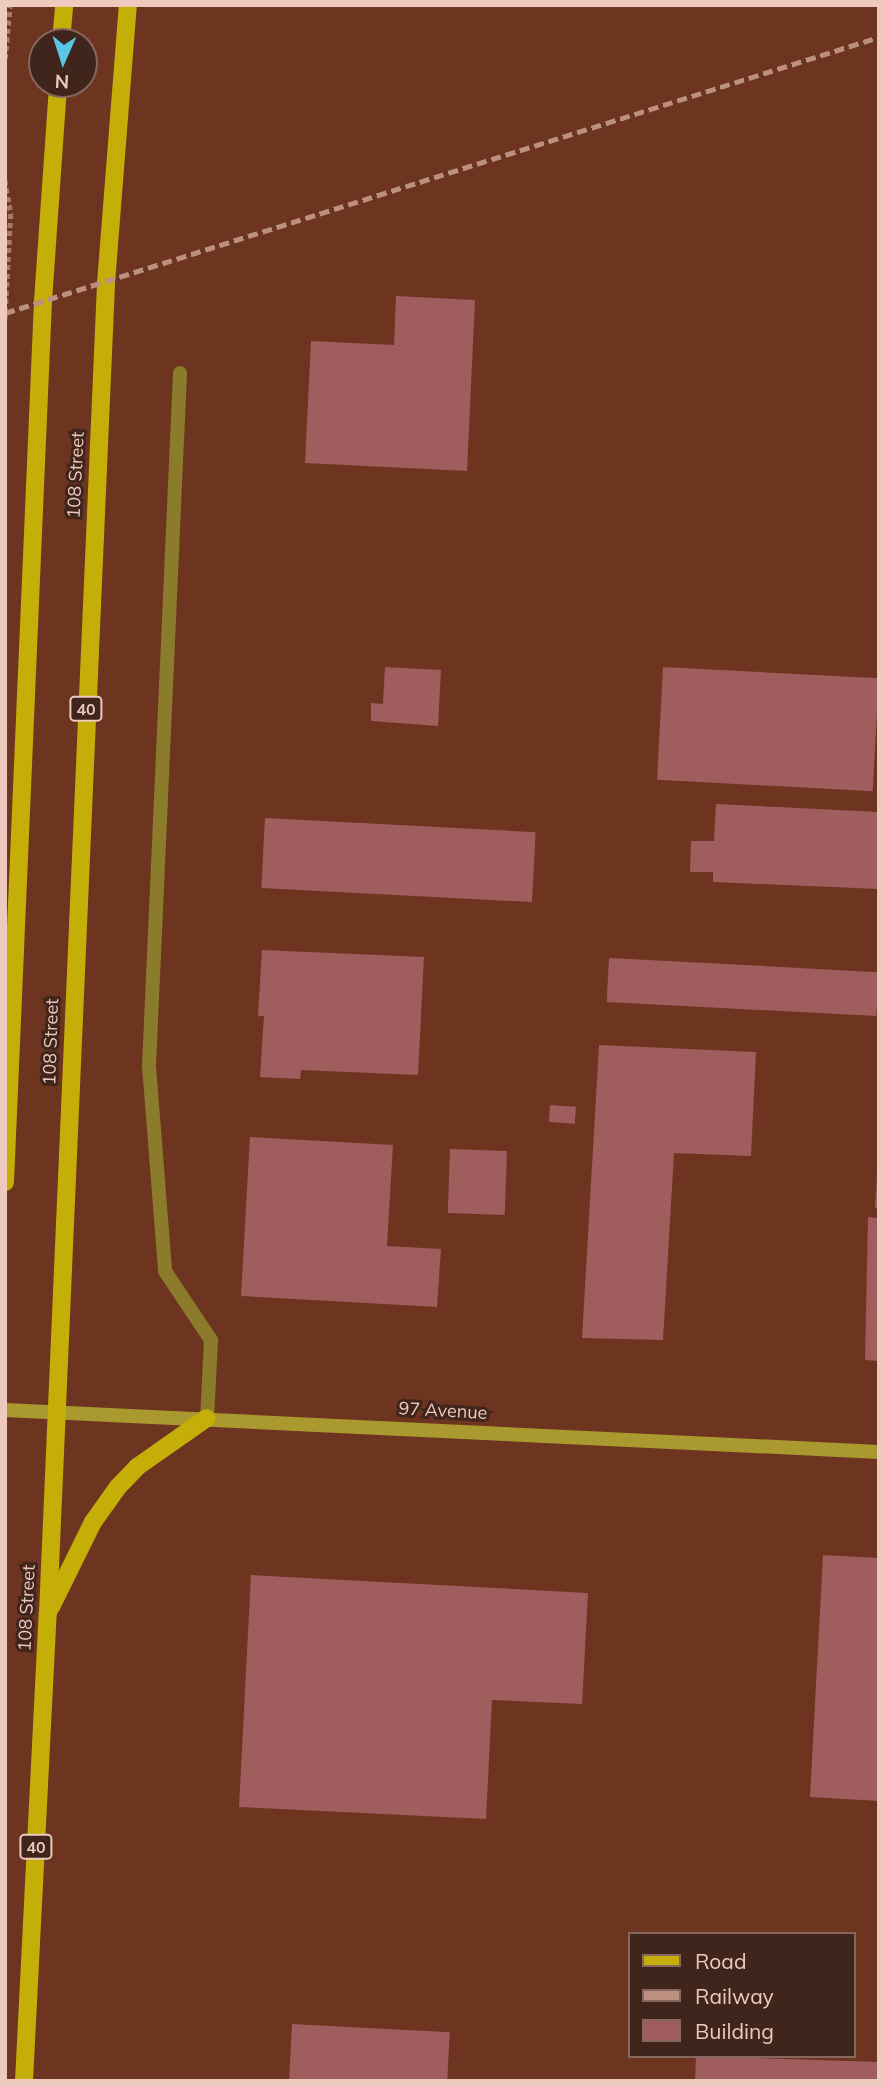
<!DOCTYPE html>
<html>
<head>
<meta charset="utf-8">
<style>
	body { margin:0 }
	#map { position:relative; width:884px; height:2086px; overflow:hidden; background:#6d3420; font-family:Mulish,sans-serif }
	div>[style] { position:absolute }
	.building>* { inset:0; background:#a05d5d; transform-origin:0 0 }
	.path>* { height:4.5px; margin-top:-2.25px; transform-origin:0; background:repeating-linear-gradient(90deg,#a97a6a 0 5px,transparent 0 8.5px) }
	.lane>* { height:14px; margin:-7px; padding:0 7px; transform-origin:7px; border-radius:7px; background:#8a7c2a }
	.secondary>* { height:14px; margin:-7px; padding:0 7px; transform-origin:7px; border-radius:7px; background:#aa992f }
	.primary>* { height:18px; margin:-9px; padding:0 9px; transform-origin:9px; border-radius:9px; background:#c5ae08 }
	.rail>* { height:5px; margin-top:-2.5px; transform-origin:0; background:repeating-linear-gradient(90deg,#bc9081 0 10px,transparent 0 15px) }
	span { translate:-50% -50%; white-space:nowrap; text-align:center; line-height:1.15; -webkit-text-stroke:6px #40251c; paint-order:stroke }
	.shield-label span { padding:2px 5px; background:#40251c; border:2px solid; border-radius:5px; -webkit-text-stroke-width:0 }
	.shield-label { font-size:16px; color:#eecabe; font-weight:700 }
	.street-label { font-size:18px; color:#eecabe }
	.frame { position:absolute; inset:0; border:7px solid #eecabe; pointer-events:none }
	.legend { position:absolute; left:628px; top:1932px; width:228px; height:126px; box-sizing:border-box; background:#40251c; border:2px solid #86675d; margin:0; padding:9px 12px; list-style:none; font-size:21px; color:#eecabe }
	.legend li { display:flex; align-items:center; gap:14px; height:35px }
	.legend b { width:35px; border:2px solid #86675d }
	.north { position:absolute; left:28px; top:28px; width:70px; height:70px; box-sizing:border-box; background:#40251c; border:2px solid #86675d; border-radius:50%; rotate:183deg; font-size:19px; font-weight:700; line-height:28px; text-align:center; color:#eecabe }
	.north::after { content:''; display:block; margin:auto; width:24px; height:32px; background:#5bc7e7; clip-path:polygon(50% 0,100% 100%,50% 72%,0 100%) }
</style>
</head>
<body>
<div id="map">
	<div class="building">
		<div style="clip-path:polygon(396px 296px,475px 300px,467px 471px,305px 463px,311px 341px,394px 345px)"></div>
		<div style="clip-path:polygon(385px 667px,441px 670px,438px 726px,371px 721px,371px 703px,383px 704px)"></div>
		<div style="left:663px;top:667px;width:216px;height:113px;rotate:3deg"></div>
		<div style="clip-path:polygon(716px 804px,879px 812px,879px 889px,713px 882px,713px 872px,690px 872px,691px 841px,714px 841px)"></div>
		<div style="left:265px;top:818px;width:271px;height:70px;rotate:3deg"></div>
		<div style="clip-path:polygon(262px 950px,424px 957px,418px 1075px,301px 1070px,300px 1079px,260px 1077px,264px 1016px,258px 1016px)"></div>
		<div style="left:609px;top:958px;width:270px;height:44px;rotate:3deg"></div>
		<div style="clip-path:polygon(599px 1045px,756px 1052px,751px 1156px,674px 1153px,663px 1340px,582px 1338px)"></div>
		<div style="left:550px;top:1105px;width:26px;height:17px;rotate:4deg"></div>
		<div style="clip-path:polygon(250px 1137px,393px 1145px,387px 1246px,441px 1249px,437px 1307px,241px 1296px)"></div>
		<div style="left:450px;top:1149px;width:57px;height:64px;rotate:2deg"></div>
		<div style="clip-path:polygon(877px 1173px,879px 1173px,879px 1209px,875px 1208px)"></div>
		<div style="clip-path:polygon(868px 1217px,879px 1218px,879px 1361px,865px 1360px)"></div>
		<div style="clip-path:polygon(823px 1555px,879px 1558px,879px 1801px,810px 1797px)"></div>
		<div style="clip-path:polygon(251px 1575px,588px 1593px,582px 1704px,492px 1700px,486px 1819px,239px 1807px)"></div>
		<div style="left:292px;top:2024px;width:158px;height:57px;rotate:3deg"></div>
		<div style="clip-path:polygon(696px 2056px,879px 2062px,879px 2081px,695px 2081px)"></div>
	</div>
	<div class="path">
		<div style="left:5px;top:59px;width:54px;rotate:-84.7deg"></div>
		<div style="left:5px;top:180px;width:35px;rotate:80deg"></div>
		<div style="left:11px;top:214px;width:107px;rotate:93.2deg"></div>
	</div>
	<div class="lane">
		<div style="left:180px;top:373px;width:694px;rotate:92.56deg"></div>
		<div style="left:149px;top:1066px;width:206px;rotate:85.5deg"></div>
		<div style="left:165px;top:1271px;width:83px;rotate:56.3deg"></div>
		<div style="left:211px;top:1340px;width:78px;rotate:92.9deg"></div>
	</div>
	<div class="secondary">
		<div style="left:5px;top:1410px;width:875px;rotate:2.75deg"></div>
	</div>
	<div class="primary">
		<div style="left:61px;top:42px;width:37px;rotate:-85deg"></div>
		<div style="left:5px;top:1182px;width:882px;rotate:-87.53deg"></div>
		<div style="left:43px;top:301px;width:218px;rotate:-86deg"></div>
		<div style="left:51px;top:1607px;width:95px;rotate:-63.7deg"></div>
		<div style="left:93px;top:1522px;width:43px;rotate:-54.5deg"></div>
		<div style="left:118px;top:1487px;width:28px;rotate:-46deg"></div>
		<div style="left:137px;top:1467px;width:85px;rotate:-35deg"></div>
		<div style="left:24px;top:2081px;width:469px;rotate:-87.1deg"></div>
		<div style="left:48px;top:1613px;width:1331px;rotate:-87.5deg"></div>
		<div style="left:106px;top:283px;width:279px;rotate:-85.5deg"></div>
	</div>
	<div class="rail">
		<div style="left:5px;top:313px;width:917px;rotate:-17.53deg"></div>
	</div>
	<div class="shield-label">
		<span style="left:86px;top:709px">40</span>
		<span style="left:36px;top:1847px">40</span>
	</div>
	<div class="street-label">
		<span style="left:76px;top:475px;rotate:-87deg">108 Street</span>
		<span style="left:51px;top:1042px;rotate:-88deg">108 Street</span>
		<span style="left:443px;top:1411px;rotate:3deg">97 Avenue</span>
		<span style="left:27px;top:1608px;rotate:-87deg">108 Street</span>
	</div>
	<div class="frame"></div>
	<ul class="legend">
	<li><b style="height:9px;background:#c5ae08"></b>Road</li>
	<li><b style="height:9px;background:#bc9081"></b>Railway</li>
	<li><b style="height:19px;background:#a05d5d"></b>Building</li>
	</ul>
	<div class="north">N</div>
</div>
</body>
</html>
